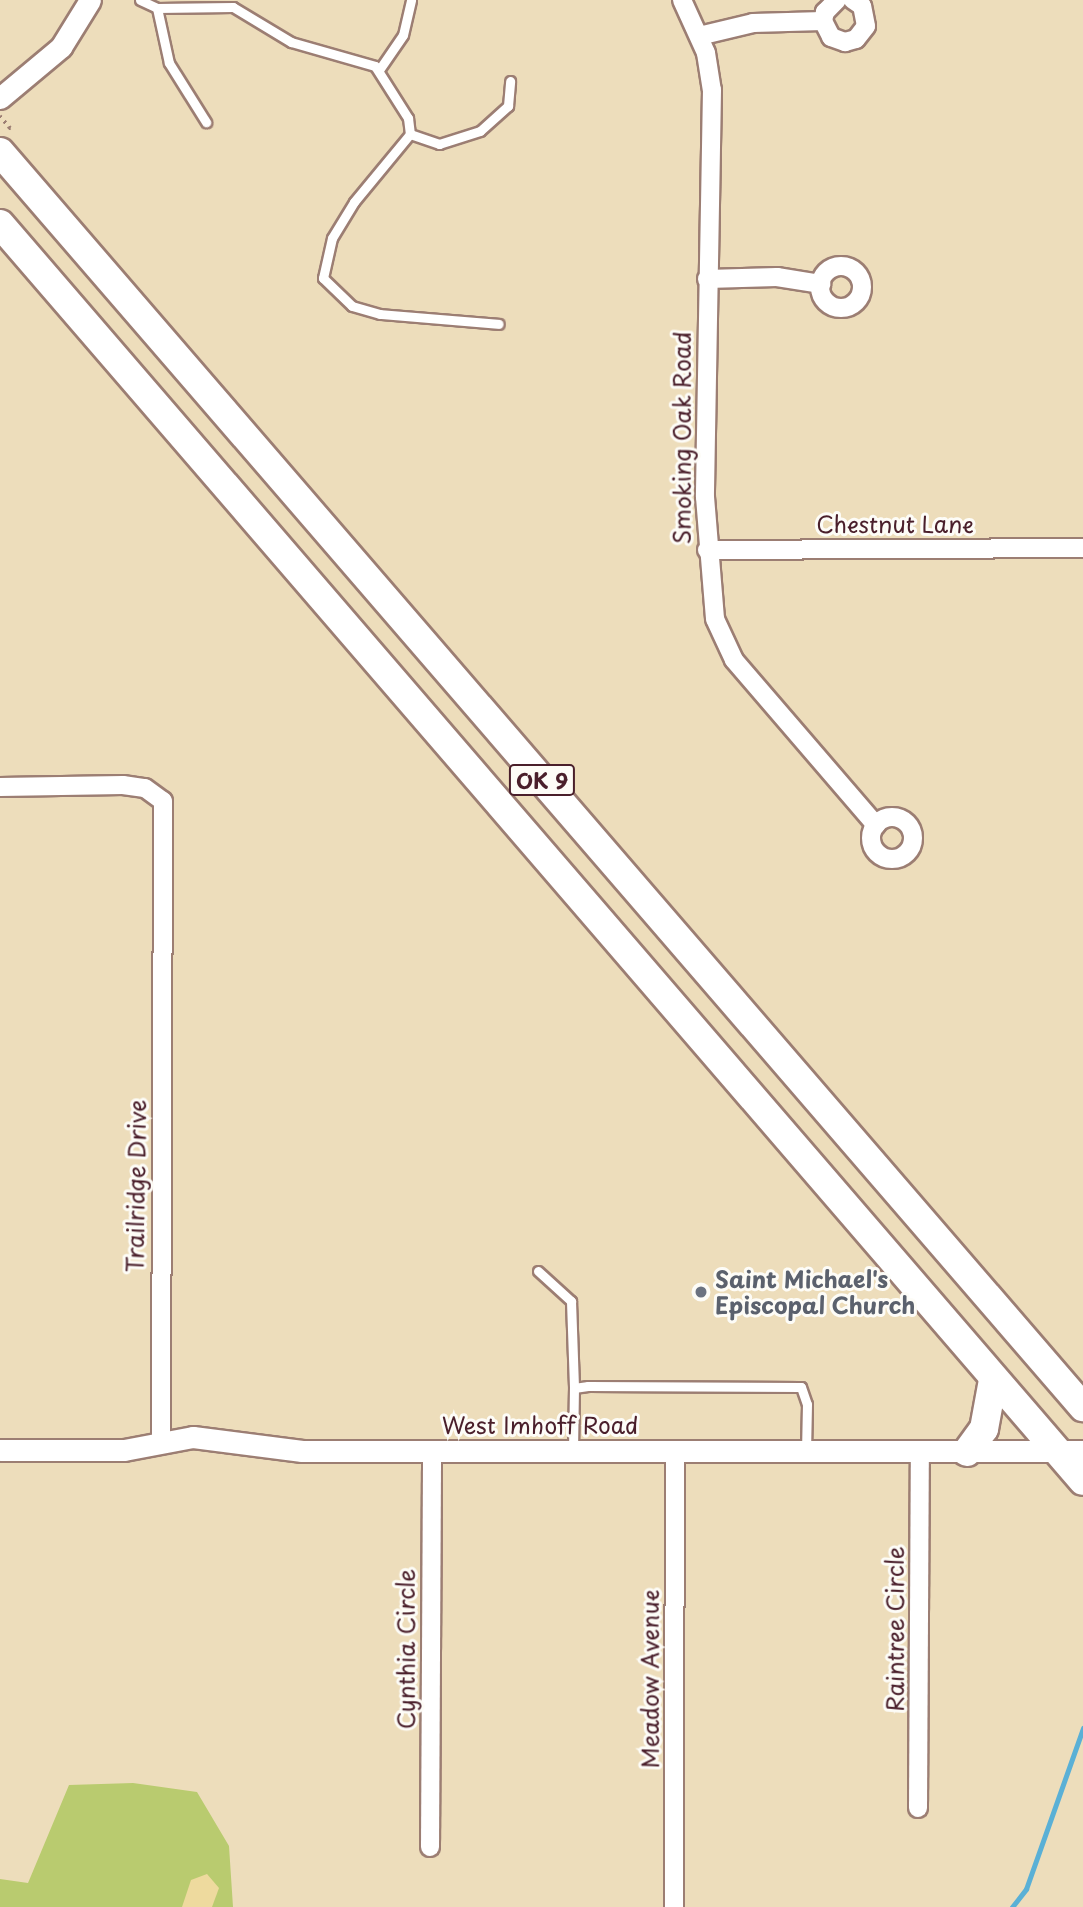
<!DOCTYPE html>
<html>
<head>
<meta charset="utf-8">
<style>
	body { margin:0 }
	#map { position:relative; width:1083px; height:1907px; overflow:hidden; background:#edddbb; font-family:"Playpen Sans",sans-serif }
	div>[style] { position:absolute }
	.green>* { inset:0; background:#b9cb6f }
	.sand>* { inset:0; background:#eeda9e }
	.stream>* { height:5px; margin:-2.5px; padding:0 2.5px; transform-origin:2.5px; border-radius:2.5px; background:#5ab0d6 }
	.path>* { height:3.5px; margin-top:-1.75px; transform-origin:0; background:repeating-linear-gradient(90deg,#9c7e73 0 2px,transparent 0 7px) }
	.roads { filter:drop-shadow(2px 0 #9c7e73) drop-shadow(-2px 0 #9c7e73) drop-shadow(0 2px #9c7e73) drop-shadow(0 -2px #9c7e73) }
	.service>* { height:9px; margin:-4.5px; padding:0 4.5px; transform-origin:4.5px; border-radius:4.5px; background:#fff }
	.minor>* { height:18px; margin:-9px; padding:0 9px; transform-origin:9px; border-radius:9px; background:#fff }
	.minor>.ring { margin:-9px; padding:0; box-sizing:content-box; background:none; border:18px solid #fff; border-radius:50% }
	.tertiary>* { height:21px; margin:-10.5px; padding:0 10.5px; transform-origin:10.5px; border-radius:10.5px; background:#fff }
	.trunk>* { height:28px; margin:-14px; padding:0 14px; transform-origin:14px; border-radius:14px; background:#fff }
	.dots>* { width:19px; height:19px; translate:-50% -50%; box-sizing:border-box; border:4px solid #fdfcf7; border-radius:50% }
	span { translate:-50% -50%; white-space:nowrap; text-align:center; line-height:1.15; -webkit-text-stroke:6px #fdfcf7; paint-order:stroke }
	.shield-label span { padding:2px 5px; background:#fdfcf7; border:2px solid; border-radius:5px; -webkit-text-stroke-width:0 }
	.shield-label { font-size:21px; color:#4a1f2b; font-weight:700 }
	.street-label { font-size:23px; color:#4a1f2b }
	.worship-label { font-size:23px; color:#5b616d; font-weight:700 }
	.left { translate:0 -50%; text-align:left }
</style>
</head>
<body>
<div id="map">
	<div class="green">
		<div style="clip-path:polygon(133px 1783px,197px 1792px,229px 1846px,233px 1907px,0 1907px,0 1879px,28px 1883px,69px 1785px)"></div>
	</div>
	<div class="sand">
		<div style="clip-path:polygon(207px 1874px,219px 1888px,212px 1907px,182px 1907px,191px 1880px)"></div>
	</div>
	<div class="stream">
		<div style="left:1012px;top:1907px;width:23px;rotate:-52deg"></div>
		<div style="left:1026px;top:1889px;width:171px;rotate:-70.5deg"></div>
	</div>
	<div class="path">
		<div style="left:0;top:116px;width:16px;rotate:50deg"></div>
		<div style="left:10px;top:128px;width:4px;rotate:135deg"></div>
	</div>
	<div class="roads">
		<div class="service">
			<div style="left:140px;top:0;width:19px;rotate:25deg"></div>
			<div style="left:157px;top:8px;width:76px;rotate:-0.8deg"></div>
			<div style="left:233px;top:7px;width:68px;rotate:31.1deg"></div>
			<div style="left:291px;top:42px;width:87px;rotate:15.9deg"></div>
			<div style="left:375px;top:66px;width:62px;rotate:57.6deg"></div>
			<div style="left:408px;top:118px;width:16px;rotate:83deg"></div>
			<div style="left:410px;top:134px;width:88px;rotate:129.5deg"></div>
			<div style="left:354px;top:202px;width:42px;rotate:121.4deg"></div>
			<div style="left:332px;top:238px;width:41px;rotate:102.7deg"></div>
			<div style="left:323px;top:278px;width:40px;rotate:44deg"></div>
			<div style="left:352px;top:306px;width:29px;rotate:16deg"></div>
			<div style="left:380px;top:314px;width:119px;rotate:4.8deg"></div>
			<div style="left:157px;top:8px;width:56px;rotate:77.7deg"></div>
			<div style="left:169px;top:63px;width:70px;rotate:57.9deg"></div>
			<div style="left:379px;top:70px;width:42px;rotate:-55.6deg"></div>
			<div style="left:403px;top:35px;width:36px;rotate:-77deg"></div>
			<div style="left:410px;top:134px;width:31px;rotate:19deg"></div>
			<div style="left:439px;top:144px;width:43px;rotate:-17.6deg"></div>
			<div style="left:480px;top:131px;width:38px;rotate:-42deg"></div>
			<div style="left:508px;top:106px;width:25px;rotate:-85deg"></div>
			<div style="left:538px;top:1271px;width:45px;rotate:42.3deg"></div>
			<div style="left:571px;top:1301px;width:87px;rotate:88deg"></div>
			<div style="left:573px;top:1451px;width:63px;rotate:-89.1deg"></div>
			<div style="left:574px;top:1388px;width:14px;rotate:-8deg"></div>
			<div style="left:588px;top:1386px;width:213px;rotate:0.3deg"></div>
			<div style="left:801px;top:1387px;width:18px;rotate:71deg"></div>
			<div style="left:807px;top:1404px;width:46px;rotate:91.2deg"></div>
		</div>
		<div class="minor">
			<div style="left:682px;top:0;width:58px;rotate:65.6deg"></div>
			<div style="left:706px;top:53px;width:37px;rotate:81deg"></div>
			<div style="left:712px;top:90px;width:407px;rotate:91deg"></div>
			<div style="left:705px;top:497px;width:122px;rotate:85.3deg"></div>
			<div style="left:715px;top:619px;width:45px;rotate:65.1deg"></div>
			<div style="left:734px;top:660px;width:218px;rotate:49.3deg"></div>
			<div style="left:837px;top:0;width:17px;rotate:135deg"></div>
			<div style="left:825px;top:12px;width:9px;rotate:103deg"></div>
			<div style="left:823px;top:21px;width:18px;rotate:63deg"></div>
			<div style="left:831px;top:37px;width:15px;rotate:20deg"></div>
			<div style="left:845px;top:42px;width:11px;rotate:-15deg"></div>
			<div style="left:856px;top:39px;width:16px;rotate:-52deg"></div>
			<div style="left:866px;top:26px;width:20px;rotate:-101deg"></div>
			<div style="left:862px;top:6px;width:11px;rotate:-146deg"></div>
			<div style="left:699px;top:36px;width:56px;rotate:-13.5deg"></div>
			<div style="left:753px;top:23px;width:70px;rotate:-1.6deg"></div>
			<div class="ring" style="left:820px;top:266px;width:24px;height:24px"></div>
			<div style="left:707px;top:279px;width:70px;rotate:-1.6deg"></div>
			<div style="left:777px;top:277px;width:45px;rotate:9deg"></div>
			<div style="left:707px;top:550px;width:376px;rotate:-0.3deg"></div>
			<div style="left:0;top:787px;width:123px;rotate:-0.9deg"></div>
			<div style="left:123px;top:785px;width:22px;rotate:8deg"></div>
			<div style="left:145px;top:788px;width:22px;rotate:36deg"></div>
			<div style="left:163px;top:801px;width:643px;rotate:90.18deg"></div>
			<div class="ring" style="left:871px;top:817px;width:24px;height:24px"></div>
			<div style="left:918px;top:1808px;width:358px;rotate:-89.7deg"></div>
			<div style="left:430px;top:1847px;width:396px;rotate:-89.7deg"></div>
			<div style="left:674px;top:1907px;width:456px;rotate:-89.9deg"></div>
		</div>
		<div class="tertiary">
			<div style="left:0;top:98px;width:80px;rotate:-39.9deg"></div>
			<div style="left:61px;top:47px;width:55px;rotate:-58.3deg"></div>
			<div style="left:0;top:1450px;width:124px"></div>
			<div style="left:124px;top:1450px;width:70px;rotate:-10.7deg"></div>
			<div style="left:193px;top:1437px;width:110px;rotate:7.3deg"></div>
			<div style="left:302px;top:1451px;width:781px"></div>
		</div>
		<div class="trunk">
			<div style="left:0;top:152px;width:1658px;rotate:49.21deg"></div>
			<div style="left:0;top:224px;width:1659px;rotate:49.25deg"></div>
			<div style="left:967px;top:1452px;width:29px;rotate:-54deg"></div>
			<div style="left:984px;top:1429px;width:50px;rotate:-79.6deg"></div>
		</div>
	</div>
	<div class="dots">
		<div style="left:701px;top:1292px;background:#6b7280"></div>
	</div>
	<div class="shield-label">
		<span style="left:542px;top:780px">OK 9</span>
	</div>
	<div class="street-label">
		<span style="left:682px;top:438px;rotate:-90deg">Smoking Oak Road</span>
		<span style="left:895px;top:524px">Chestnut Lane</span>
		<span style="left:136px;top:1186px;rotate:-89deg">Trailridge Drive</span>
		<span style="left:540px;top:1425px">West Imhoff Road</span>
		<span style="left:895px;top:1629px;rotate:-90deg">Raintree Circle</span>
		<span style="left:406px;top:1649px;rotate:-90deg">Cynthia Circle</span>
		<span style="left:650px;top:1679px;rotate:-90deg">Meadow Avenue</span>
	</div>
	<div class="worship-label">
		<span class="left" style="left:715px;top:1292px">Saint Michael's<br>Episcopal Church</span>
	</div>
</div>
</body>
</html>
